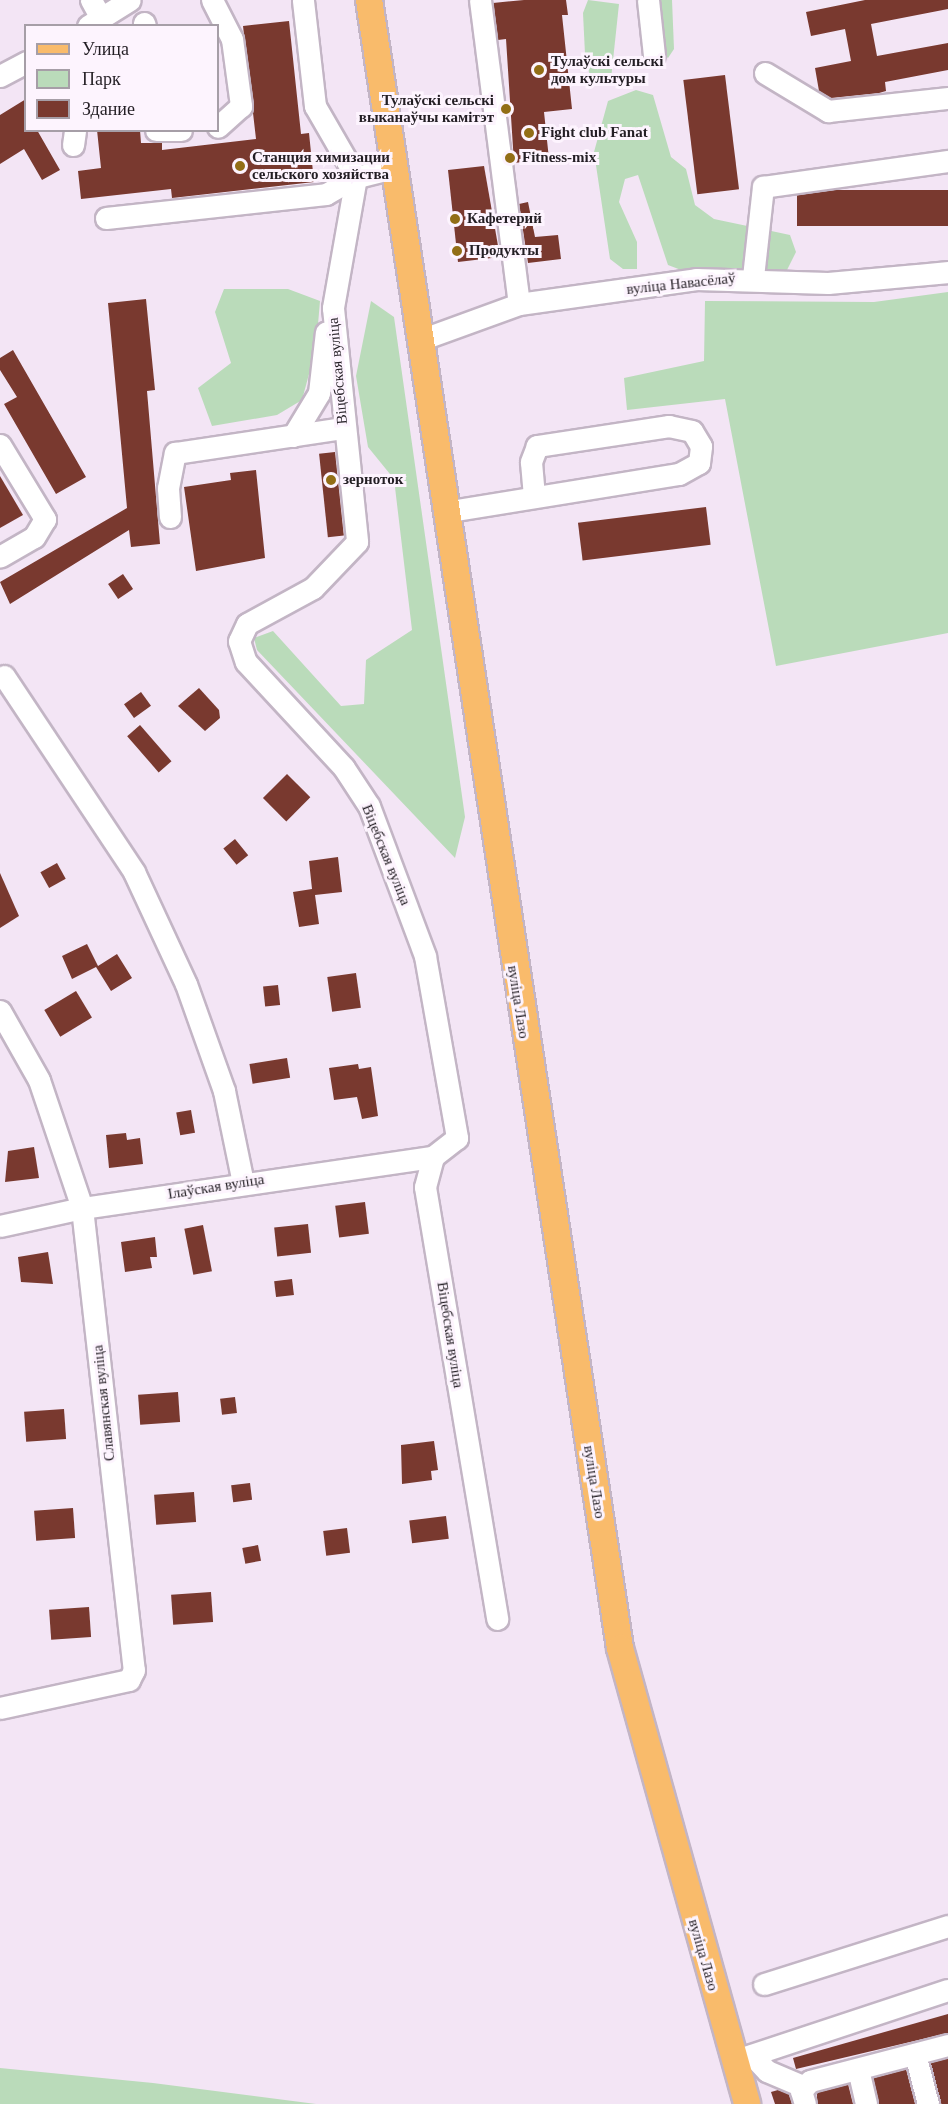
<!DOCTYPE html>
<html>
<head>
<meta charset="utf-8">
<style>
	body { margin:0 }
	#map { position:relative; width:948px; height:2104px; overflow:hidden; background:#f3e5f5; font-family:Georgia,serif }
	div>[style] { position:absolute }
	.green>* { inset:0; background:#badbba }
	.building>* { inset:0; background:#79392f; transform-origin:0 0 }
	.roads { filter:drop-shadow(2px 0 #c3b5c5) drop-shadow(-2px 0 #c3b5c5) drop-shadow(0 2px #c3b5c5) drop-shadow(0 -2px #c3b5c5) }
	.minor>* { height:21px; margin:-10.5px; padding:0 10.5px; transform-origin:10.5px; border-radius:10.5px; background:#fff }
	.major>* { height:26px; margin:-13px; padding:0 13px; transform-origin:13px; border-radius:13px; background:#f9bb6b }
	.dots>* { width:16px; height:16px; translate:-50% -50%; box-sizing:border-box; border:3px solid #fdf4fe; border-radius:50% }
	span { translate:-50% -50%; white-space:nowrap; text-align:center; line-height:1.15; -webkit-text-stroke:6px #fdf4fe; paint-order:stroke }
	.poi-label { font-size:15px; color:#231e24; font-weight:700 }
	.left { translate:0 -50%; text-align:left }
	.right { translate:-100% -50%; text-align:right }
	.street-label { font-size:15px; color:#231e24 }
	.legend { position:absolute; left:24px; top:24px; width:195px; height:108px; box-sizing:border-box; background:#fdf4fe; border:2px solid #a69ea7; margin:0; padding:8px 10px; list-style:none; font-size:18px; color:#231e24 }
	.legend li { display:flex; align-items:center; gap:12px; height:30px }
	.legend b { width:30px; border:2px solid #a69ea7 }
</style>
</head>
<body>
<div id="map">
	<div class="green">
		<div style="clip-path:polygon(588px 0,619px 4px,611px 79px,600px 86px,591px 81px,585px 54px,583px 13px)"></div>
		<div style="clip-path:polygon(652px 0,672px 0,674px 49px,668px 58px,660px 51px)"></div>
		<div style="clip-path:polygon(636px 90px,653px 95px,671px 157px,686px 169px,695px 205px,714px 219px,790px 235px,796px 252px,787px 270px,689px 273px,668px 265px,638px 175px,625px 179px,619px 202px,637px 242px,637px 269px,623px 269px,610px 259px,594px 152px,608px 101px)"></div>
		<div style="clip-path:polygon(224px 289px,288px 289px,320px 301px,316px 348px,302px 400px,277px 415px,212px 426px,198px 388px,231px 363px,215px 312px)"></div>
		<div style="clip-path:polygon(948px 292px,948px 633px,776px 666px,725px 399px,627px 410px,624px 378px,704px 361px,705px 301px,874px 302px)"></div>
		<div style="clip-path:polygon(371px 301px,394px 317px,465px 817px,455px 858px,257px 650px,254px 638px,273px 631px,341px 706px,364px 704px,366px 660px,412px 630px,394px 479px,368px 447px,356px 376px)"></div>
		<div style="clip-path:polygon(0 2068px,153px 2083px,316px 2104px,0 2104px)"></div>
	</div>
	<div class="building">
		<div style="clip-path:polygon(524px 0,566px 0,568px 15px,562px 15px,572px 109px,544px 112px,549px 159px,514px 163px,506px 39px,498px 40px,493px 3px)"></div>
		<div style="clip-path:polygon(865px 0,948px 0,948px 9px,871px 24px,877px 56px,948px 43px,948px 70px,885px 82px,886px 91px,879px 93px,831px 98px,819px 91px,815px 68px,851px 61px,845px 29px,811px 36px,806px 12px)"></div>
		<div style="clip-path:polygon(289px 21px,301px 134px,309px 133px,314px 182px,172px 198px,171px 189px,81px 199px,78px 171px,101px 168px,97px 130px,140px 130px,141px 143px,162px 143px,162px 150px,256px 139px,243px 26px)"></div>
		<div style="left:725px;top:75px;width:115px;height:42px;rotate:83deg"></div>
		<div style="clip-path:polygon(26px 99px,26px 130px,37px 130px,60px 170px,42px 180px,24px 149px,0 164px,0 115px)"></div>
		<div style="clip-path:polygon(484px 166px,500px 257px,458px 262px,448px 170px)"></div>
		<div style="left:948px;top:190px;width:36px;height:151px;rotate:90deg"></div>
		<div style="clip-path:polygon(528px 202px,535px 237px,558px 235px,561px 259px,528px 263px,519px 204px)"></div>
		<div style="clip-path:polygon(146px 299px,155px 390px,147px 391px,160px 544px,131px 547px,129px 530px,10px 604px,0 582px,127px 508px,108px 303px)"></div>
		<div style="clip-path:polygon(13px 350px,86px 477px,56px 494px,4px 404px,17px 397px,0 370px,0 358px)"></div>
		<div style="left:335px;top:452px;width:84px;height:16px;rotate:84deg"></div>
		<div style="clip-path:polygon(256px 470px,265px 558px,196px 571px,184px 487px,231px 480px,230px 473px)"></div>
		<div style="clip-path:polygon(0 476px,23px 515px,0 528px)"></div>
		<div style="left:706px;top:507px;width:38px;height:129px;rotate:83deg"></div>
		<div style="left:123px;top:574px;width:18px;height:18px;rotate:56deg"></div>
		<div style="clip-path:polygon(199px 688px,219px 710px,220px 718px,205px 731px,178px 706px)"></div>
		<div style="left:141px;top:692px;width:17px;height:21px;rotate:54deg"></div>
		<div style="left:140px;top:725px;width:48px;height:17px;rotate:49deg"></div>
		<div style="left:287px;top:774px;width:33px;height:34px;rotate:45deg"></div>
		<div style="left:235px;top:839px;width:21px;height:15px;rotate:51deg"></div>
		<div style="clip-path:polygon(338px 857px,342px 892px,315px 895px,319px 924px,299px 927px,293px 892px,312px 889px,309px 861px)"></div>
		<div style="left:57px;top:863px;width:18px;height:19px;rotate:61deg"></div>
		<div style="clip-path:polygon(0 873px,19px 916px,0 928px)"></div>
		<div style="clip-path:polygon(87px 944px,98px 966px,117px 954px,132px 978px,111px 991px,96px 967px,72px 979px,62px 956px)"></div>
		<div style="left:356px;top:973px;width:35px;height:29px;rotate:82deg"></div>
		<div style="left:278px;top:985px;width:20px;height:15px;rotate:84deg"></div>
		<div style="left:76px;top:991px;width:31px;height:37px;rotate:59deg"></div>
		<div style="left:287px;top:1058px;width:20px;height:38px;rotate:81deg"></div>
		<div style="clip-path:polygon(358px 1064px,359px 1069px,371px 1067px,378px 1116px,362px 1119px,357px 1097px,334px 1100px,329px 1068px)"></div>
		<div style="left:191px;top:1110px;width:23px;height:15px;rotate:80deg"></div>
		<div style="clip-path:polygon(126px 1133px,127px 1140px,140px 1138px,143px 1164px,109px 1168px,106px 1135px)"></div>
		<div style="clip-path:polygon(34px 1147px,39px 1178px,5px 1182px,8px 1151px)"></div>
		<div style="left:365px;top:1202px;width:32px;height:30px;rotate:83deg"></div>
		<div style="left:308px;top:1224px;width:29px;height:34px;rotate:84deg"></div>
		<div style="left:203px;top:1225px;width:47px;height:19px;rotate:79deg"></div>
		<div style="clip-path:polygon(155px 1237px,157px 1257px,150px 1257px,152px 1268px,125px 1272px,121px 1242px)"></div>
		<div style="clip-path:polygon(48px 1252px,53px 1284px,21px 1282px,18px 1257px)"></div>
		<div style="left:292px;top:1279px;width:16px;height:18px;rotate:83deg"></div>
		<div style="left:178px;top:1392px;width:30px;height:40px;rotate:86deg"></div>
		<div style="left:235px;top:1397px;width:16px;height:15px;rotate:83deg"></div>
		<div style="left:64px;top:1409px;width:30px;height:40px;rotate:86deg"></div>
		<div style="clip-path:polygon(434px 1441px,438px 1470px,431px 1471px,432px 1480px,402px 1484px,401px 1445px)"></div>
		<div style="left:250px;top:1483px;width:17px;height:19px;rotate:83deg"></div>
		<div style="left:194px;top:1492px;width:30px;height:40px;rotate:86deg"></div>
		<div style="left:73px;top:1508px;width:30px;height:39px;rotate:86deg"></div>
		<div style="left:446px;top:1516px;width:23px;height:37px;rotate:83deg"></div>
		<div style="left:347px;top:1528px;width:25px;height:24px;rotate:83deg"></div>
		<div style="left:258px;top:1545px;width:16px;height:16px;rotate:79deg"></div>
		<div style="left:211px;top:1592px;width:30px;height:40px;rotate:86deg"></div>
		<div style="left:89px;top:1607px;width:30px;height:40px;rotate:86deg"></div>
		<div style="clip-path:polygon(948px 2014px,948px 2033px,796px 2069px,793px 2058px)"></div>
		<div style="clip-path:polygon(948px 2058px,948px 2104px,940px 2104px,930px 2063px)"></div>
		<div style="clip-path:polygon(906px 2069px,915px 2104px,878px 2104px,873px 2078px)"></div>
		<div style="clip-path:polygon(848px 2084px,853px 2104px,817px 2104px,817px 2092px)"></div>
		<div style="clip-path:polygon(778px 2090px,789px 2094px,792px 2104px,775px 2104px,771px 2092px)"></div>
	</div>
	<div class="roads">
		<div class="minor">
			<div style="left:91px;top:0;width:21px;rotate:61deg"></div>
			<div style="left:212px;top:0;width:44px;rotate:62.9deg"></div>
			<div style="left:232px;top:39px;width:68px;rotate:82.3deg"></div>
			<div style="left:241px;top:106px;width:31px;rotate:138deg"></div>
			<div style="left:480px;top:0;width:306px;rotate:82.7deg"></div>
			<div style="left:648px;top:0;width:55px;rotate:83.8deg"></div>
			<div style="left:144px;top:23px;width:3px;rotate:72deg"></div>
			<div style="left:88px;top:26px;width:49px;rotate:-31.8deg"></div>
			<div style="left:765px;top:73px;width:74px;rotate:31.1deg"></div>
			<div style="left:828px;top:111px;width:121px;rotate:-6.2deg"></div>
			<div style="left:0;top:76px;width:30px;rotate:-28deg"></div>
			<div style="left:156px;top:130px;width:25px"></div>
			<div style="left:73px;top:145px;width:15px;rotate:-82deg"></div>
			<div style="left:393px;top:168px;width:38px;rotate:166deg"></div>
			<div style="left:356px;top:177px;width:133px;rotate:100deg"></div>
			<div style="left:333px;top:308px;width:235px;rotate:84.1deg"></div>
			<div style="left:357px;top:542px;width:64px;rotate:133.7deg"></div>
			<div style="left:313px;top:588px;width:75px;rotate:151.4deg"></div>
			<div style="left:247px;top:624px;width:19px;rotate:115deg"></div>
			<div style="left:239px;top:641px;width:22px;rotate:72deg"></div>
			<div style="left:246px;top:662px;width:144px;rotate:47.2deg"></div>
			<div style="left:344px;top:768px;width:45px;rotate:56.7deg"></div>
			<div style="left:369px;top:806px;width:160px;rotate:69.5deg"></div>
			<div style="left:425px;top:956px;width:185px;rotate:80deg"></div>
			<div style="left:457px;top:1138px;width:31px;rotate:142deg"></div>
			<div style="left:433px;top:1157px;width:31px;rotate:105deg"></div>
			<div style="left:425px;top:1187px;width:438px;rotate:80.5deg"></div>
			<div style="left:106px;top:218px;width:221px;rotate:-6.2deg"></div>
			<div style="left:326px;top:194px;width:34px;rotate:-30deg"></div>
			<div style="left:356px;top:177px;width:82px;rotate:-120deg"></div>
			<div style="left:315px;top:106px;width:107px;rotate:-96.5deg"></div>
			<div style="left:753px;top:277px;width:91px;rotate:-83.7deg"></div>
			<div style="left:763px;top:187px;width:187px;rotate:-8deg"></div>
			<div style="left:420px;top:340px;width:105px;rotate:-20deg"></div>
			<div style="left:519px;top:304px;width:179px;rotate:-8deg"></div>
			<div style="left:696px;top:279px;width:132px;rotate:1.7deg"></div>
			<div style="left:828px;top:283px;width:121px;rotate:-5.2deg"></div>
			<div style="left:293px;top:436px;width:50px;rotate:-58.8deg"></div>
			<div style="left:319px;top:393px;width:61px;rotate:-83.5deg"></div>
			<div style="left:0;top:445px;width:87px;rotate:58.7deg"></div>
			<div style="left:45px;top:519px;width:21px;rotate:121deg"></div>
			<div style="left:34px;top:537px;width:39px;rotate:150deg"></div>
			<div style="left:444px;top:512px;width:238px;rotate:-9.2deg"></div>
			<div style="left:679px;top:474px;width:23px;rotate:-29deg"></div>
			<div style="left:699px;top:463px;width:17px;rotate:-83deg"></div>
			<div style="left:701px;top:446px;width:17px;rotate:-121deg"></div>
			<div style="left:692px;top:431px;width:24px;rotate:-168deg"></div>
			<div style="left:669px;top:426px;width:134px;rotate:171.4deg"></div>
			<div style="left:537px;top:446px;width:17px;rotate:111deg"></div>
			<div style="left:531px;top:462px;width:35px;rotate:85deg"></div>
			<div style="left:170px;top:517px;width:29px;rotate:-94deg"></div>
			<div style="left:168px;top:488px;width:36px;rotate:-79deg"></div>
			<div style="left:175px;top:453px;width:170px;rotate:-8.5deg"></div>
			<div style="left:4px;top:676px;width:235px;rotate:56.4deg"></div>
			<div style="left:134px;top:872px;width:123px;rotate:65.1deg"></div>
			<div style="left:186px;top:984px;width:114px;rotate:70.4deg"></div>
			<div style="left:224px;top:1091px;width:94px;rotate:78.3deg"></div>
			<div style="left:0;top:1011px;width:79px;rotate:60.5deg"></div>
			<div style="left:39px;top:1080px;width:135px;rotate:71.4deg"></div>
			<div style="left:82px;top:1208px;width:465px;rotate:83.6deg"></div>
			<div style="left:134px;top:1670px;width:11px;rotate:117deg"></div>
			<div style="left:129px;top:1680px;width:132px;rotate:167.8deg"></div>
			<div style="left:0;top:1226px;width:84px;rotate:-12.4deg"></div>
			<div style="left:82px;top:1208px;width:355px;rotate:-8.3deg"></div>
			<div style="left:764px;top:1984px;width:193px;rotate:-17.5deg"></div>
			<div style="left:915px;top:2054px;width:52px;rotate:75.4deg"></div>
			<div style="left:752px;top:2055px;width:22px;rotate:47deg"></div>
			<div style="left:767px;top:2071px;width:39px;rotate:23deg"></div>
			<div style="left:733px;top:2061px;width:226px;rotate:-18.3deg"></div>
			<div style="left:858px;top:2069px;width:36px;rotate:77deg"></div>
			<div style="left:805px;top:2104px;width:14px;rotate:-107deg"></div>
			<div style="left:801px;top:2091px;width:13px;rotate:-48deg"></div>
			<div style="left:810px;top:2081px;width:143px;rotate:-14.6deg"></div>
		</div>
		<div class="major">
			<div style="left:369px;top:0;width:1667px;rotate:81.34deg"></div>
			<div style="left:620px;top:1648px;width:473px;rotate:74.4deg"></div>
		</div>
	</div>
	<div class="dots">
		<div style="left:539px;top:70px;background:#926e16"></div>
		<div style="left:506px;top:109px;background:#926e16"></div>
		<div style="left:529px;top:133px;background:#926e16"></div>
		<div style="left:510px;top:158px;background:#926e16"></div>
		<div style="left:240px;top:166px;background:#926e16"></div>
		<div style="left:455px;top:219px;background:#926e16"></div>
		<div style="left:457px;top:251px;background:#926e16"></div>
		<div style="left:331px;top:480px;background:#926e16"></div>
	</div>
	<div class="poi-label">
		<span class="left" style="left:551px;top:70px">Тулаўскі сельскі<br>дом культуры</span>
		<span class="right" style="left:494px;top:109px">Тулаўскі сельскі<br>выканаўчы камітэт</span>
		<span class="left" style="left:541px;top:133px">Fight club Fanat</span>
		<span class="left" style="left:252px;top:166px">Станция химизации<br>сельского хозяйства</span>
		<span class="left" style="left:522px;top:158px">Fitness-mix</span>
		<span class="left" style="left:467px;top:219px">Кафетерий</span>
		<span class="left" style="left:469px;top:251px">Продукты</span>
		<span class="left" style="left:343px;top:480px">зерноток</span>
	</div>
	<div class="street-label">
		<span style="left:681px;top:284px;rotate:-6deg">вуліца Навасёлаў</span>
		<span style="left:338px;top:371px;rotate:-95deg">Віцебская вуліца</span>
		<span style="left:386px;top:855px;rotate:68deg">Віцебская вуліца</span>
		<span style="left:518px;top:1002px;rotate:81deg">вуліца Лазо</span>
		<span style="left:216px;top:1187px;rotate:-9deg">Ілаўская вуліца</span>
		<span style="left:450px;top:1335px;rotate:81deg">Віцебская вуліца</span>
		<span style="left:104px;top:1403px;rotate:-96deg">Славянская вуліца</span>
		<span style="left:594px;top:1482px;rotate:81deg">вуліца Лазо</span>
		<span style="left:703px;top:1955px;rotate:74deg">вуліца Лазо</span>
	</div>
	<ul class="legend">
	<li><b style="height:8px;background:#f9bb6b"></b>Улица</li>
	<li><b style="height:16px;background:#badbba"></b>Парк</li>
	<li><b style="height:16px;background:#79392f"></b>Здание</li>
	</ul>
</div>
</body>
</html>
